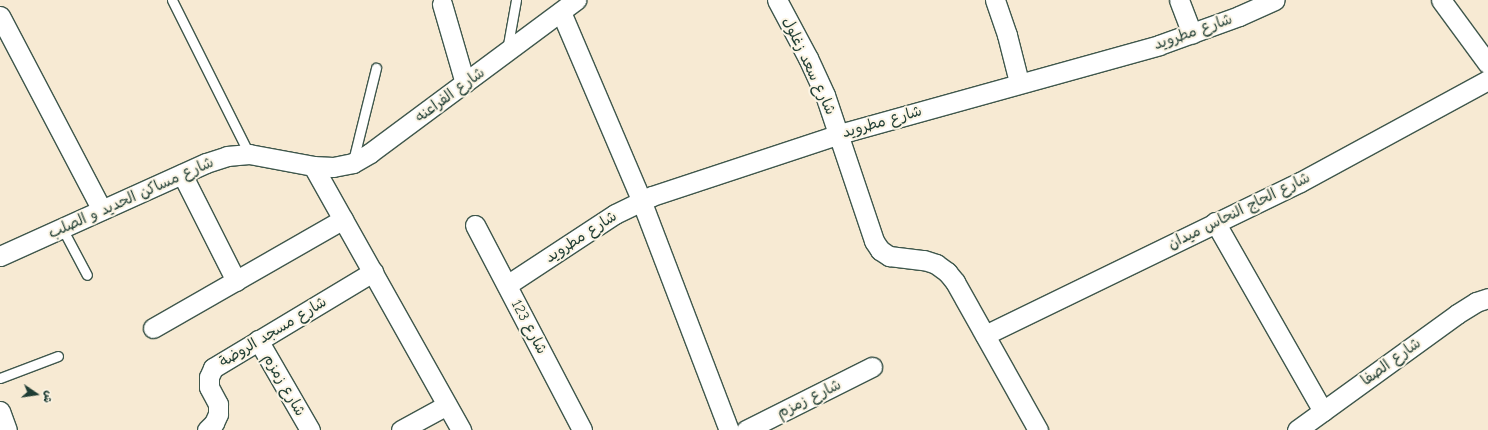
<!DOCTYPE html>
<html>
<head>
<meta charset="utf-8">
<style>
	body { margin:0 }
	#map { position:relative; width:1488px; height:430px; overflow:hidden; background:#f7ead3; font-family:"Comic Neue","Playpen Sans Arabic",sans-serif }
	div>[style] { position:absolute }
	.roads { filter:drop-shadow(1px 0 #3f574c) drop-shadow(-1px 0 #3f574c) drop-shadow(0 1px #3f574c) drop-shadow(0 -1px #3f574c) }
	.service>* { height:9px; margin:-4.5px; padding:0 4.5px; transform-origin:4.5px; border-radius:4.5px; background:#fff }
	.minor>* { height:19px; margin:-9.5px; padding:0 9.5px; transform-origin:9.5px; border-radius:9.5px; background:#fff }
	span { translate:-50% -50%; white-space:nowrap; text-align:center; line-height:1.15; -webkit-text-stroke:4px #fcf5e5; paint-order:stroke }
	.street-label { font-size:15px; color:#1f3d34 }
	.north { position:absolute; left:16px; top:374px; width:40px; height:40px; -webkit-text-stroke:3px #fcf5e5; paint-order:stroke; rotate:103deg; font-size:11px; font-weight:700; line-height:16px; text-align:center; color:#1f3d34 }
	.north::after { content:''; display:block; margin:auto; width:14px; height:18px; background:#1f3d34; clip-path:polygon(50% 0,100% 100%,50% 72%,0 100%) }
</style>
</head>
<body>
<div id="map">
	<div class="roads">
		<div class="service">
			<div style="left:172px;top:0;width:172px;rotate:63.4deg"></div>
			<div style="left:507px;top:50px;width:51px;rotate:-79.8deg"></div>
			<div style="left:353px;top:161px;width:96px;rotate:-76.1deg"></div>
			<div style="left:62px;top:228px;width:53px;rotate:62deg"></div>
			<div style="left:0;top:378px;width:62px;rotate:-20.8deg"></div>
		</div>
		<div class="minor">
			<div style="left:777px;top:0;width:66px;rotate:61.9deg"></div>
			<div style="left:808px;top:58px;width:41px;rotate:65.3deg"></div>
			<div style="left:825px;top:95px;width:154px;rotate:71.4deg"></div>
			<div style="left:874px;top:241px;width:11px;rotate:56deg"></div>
			<div style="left:880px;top:250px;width:11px;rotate:34deg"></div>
			<div style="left:889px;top:256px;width:35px;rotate:7deg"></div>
			<div style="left:924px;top:260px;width:13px;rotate:18deg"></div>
			<div style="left:936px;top:264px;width:14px;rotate:36deg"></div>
			<div style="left:947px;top:272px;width:13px;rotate:51deg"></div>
			<div style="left:955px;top:282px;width:170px;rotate:60.7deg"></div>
			<div style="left:995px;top:0;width:37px;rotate:71deg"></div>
			<div style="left:1007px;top:35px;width:49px;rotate:75.7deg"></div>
			<div style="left:1179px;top:0;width:36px;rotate:69deg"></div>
			<div style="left:1441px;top:0;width:79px;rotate:53.7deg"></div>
			<div style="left:442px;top:4px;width:82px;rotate:73.8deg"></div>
			<div style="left:561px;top:12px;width:204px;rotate:66.9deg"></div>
			<div style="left:641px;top:200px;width:246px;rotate:69.1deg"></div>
			<div style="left:0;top:16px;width:219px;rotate:62.3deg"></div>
			<div style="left:313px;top:166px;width:303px;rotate:60.7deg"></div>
			<div style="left:182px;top:174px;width:120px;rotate:63.2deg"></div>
			<div style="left:1215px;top:222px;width:218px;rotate:60.3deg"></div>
			<div style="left:475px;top:225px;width:231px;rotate:62.4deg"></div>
			<div style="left:0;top:256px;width:226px;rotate:-24.3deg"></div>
			<div style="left:206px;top:163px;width:22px;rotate:-18deg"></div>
			<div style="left:227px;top:156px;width:22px;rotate:-5deg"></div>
			<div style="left:249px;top:154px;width:65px;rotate:10.6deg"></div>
			<div style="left:313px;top:166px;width:20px;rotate:3deg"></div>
			<div style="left:333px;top:167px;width:20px;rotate:-11deg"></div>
			<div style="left:353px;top:163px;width:20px;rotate:-30deg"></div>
			<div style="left:370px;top:153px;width:257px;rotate:-36.6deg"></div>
			<div style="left:507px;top:285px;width:129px;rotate:-33.3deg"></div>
			<div style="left:615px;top:214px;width:41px;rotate:-25.9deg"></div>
			<div style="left:652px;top:196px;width:197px;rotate:-18.3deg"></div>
			<div style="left:839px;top:134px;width:332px;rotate:-15.5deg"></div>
			<div style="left:1159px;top:45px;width:85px;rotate:-19.9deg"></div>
			<div style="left:1239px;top:16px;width:39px;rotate:-24deg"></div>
			<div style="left:153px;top:328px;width:219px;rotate:-29.8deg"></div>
			<div style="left:985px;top:335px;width:350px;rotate:-25.9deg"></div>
			<div style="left:1300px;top:182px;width:214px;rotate:-28.5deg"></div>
			<div style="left:258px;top:340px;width:104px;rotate:60deg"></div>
			<div style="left:0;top:411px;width:20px;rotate:70deg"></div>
			<div style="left:207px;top:430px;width:10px;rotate:-45deg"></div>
			<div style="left:214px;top:423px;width:10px;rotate:-66deg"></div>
			<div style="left:218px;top:414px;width:10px;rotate:-90deg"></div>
			<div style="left:218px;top:404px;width:19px;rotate:-118deg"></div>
			<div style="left:209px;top:387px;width:10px;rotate:-90deg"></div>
			<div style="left:209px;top:377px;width:10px;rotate:-66deg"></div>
			<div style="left:213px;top:368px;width:187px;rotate:-31deg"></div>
			<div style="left:401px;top:430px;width:52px;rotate:-28.5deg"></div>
			<div style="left:746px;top:430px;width:141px;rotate:-26.6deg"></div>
			<div style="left:1297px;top:430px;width:198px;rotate:-35.9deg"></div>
			<div style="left:1457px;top:314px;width:22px;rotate:-32deg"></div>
			<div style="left:1476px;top:302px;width:13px;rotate:-18deg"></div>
		</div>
	</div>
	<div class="street-label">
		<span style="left:1193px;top:32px;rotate:-19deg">شارع مطرويد</span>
		<span style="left:809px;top:66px;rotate:65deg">شارع سعد زغلول</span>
		<span style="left:450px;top:95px;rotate:-36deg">شارع الفراعنه</span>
		<span style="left:882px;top:122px;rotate:-16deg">شارع مطرويد</span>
		<span style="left:131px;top:198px;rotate:-24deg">شارع مساكن الحديد و الصلب</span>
		<span style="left:1239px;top:211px;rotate:-26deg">شارع الحاج النحاس ميدان</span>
		<span style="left:581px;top:237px;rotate:-33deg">شارع مطرويد</span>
		<span style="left:529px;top:327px;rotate:62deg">شارع 123</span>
		<span style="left:273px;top:332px;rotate:-31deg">شارع مسجد الروضة</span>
		<span style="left:1391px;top:362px;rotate:-36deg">شارع الصفا</span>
		<span style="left:284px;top:385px;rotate:60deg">شارع زمزم</span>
		<span style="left:809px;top:399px;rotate:-26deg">شارع زمزم</span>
	</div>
	<div class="north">ش</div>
</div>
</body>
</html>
